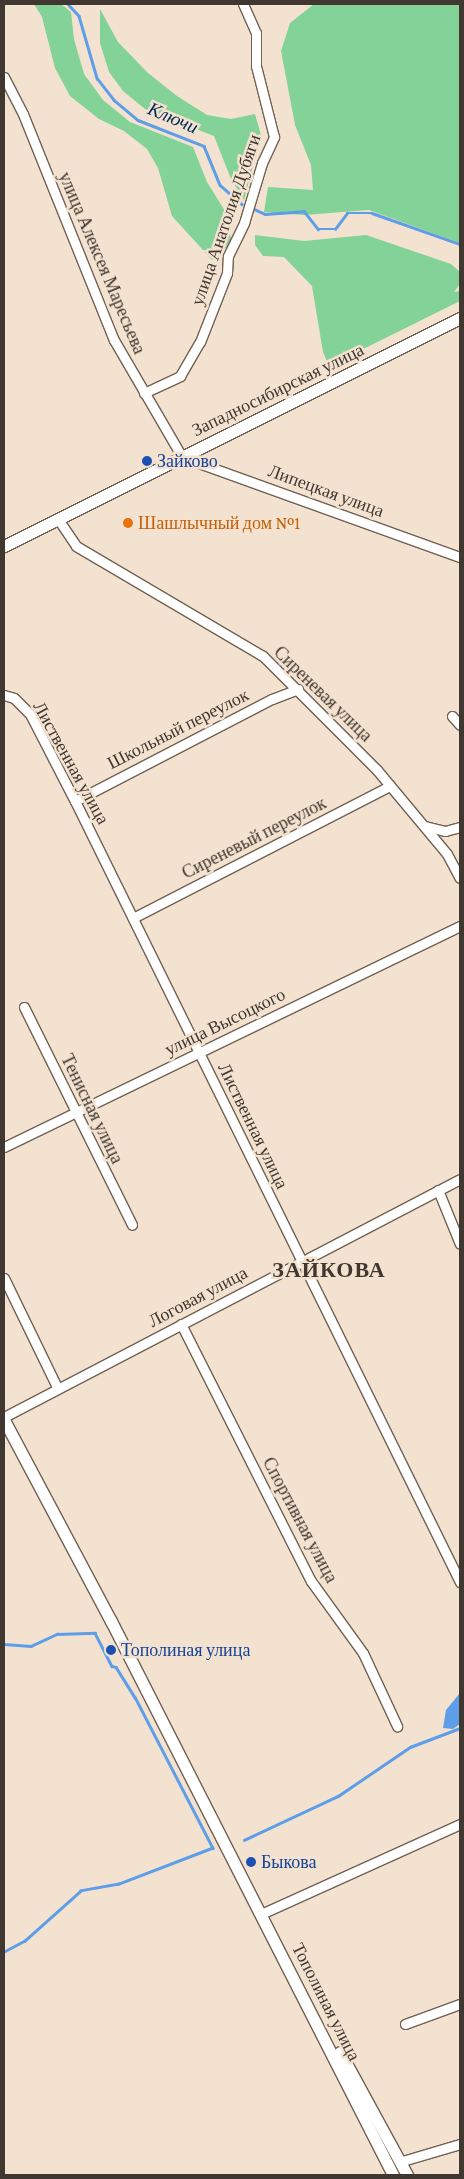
<!DOCTYPE html>
<html>
<head>
<meta charset="utf-8">
<style>
	body { margin:0 }
	#map { position:relative; width:464px; height:2179px; overflow:hidden; background:#f4e2d0; font-family:"Crimson Pro",serif }
	div>[style] { position:absolute }
	.green>* { inset:0; background:#83d297 }
	.water>* { inset:0; background:#5e9ee8 }
	.stream>* { height:2.5px; margin:-1.25px; padding:0 1.25px; transform-origin:1.25px; border-radius:1.25px; background:#5e9ee8 }
	.roads { filter:drop-shadow(1px 0 #716152) drop-shadow(-1px 0 #716152) drop-shadow(0 1px #716152) drop-shadow(0 -1px #716152) }
	.minor>* { height:9px; margin:-4.5px; padding:0 4.5px; transform-origin:4.5px; border-radius:4.5px; background:#fff }
	.major>* { height:11px; margin:-5.5px; padding:0 5.5px; transform-origin:5.5px; border-radius:5.5px; background:#fff }
	.dots>* { width:14px; height:14px; translate:-50% -50%; box-sizing:border-box; border:2px solid #f4e2d0; border-radius:50% }
	span { translate:-50% -50%; white-space:nowrap; text-align:center; line-height:1.15; -webkit-text-stroke:5px #f4e2d0; paint-order:stroke }
	.street-label { font-size:18px; color:#3f3730 }
	.transit-label { font-size:18px; color:#164399 }
	.left { translate:0 -50%; text-align:left }
	.food-label { font-size:18px; color:#c56008 }
	.water-label { font-size:19px; color:#002b59; font-style:italic }
	.district-label { font-size:22px; color:#3f3730; font-weight:700; letter-spacing:1px }
	.frame { position:absolute; inset:0; border:5px solid #3f3730; pointer-events:none }
</style>
</head>
<body>
<div id="map">
	<div class="green">
		<div style="clip-path:polygon(34px 4px,61px 4px,71px 12px,74px 39px,84px 74px,103px 100px,130px 122px,193px 147px,207px 182px,225px 211px,232px 243px,212px 260px,172px 216px,158px 168px,147px 149px,124px 131px,99px 119px,70px 96px,55px 68px,42px 17px)"></div>
		<div style="clip-path:polygon(314px 4px,460px 4px,460px 243px,369px 210px,304px 215px,264px 212px,268px 187px,313px 190px,311px 165px,295px 125px,281px 51px,290px 23px)"></div>
		<div style="clip-path:polygon(100px 9px,118px 42px,148px 73px,177px 96px,207px 115px,231px 119px,255px 114px,261px 135px,244px 200px,231px 179px,214px 136px,145px 109px,123px 91px,109px 72px,100px 43px)"></div>
		<div style="clip-path:polygon(255px 235px,304px 241px,366px 235px,451px 264px,460px 272px,460px 284px,454px 292px,460px 291px,460px 301px,329px 366px,323px 352px,312px 286px,284px 257px,263px 256px,255px 245px)"></div>
	</div>
	<div class="water">
		<div style="clip-path:polygon(460px 1693px,460px 1724px,453px 1729px,443px 1728px,446px 1710px)"></div>
	</div>
	<div class="stream">
		<div style="left:68px;top:4px;width:16px;rotate:47deg"></div>
		<div style="left:79px;top:16px;width:65px;rotate:73.8deg"></div>
		<div style="left:97px;top:78px;width:28px;rotate:52deg"></div>
		<div style="left:114px;top:100px;width:31px;rotate:40deg"></div>
		<div style="left:138px;top:120px;width:71px;rotate:21.5deg"></div>
		<div style="left:204px;top:146px;width:42px;rotate:67.7deg"></div>
		<div style="left:220px;top:185px;width:29px;rotate:41deg"></div>
		<div style="left:254px;top:209px;width:12px;rotate:24deg"></div>
		<div style="left:265px;top:214px;width:39px;rotate:-4deg"></div>
		<div style="left:304px;top:211px;width:23px;rotate:52deg"></div>
		<div style="left:318px;top:229px;width:17px"></div>
		<div style="left:335px;top:229px;width:20px;rotate:-53deg"></div>
		<div style="left:347px;top:213px;width:25px"></div>
		<div style="left:372px;top:213px;width:93px;rotate:19.4deg"></div>
		<div style="left:4px;top:1644px;width:27px;rotate:4deg"></div>
		<div style="left:31px;top:1646px;width:29px;rotate:-25deg"></div>
		<div style="left:57px;top:1634px;width:38px;rotate:-2deg"></div>
		<div style="left:95px;top:1633px;width:37px;rotate:63deg"></div>
		<div style="left:112px;top:1666px;width:4px;rotate:14deg"></div>
		<div style="left:116px;top:1667px;width:36px;rotate:58deg"></div>
		<div style="left:135px;top:1697px;width:170px;rotate:62.7deg"></div>
		<div style="left:213px;top:1848px;width:101px;rotate:159deg"></div>
		<div style="left:119px;top:1884px;width:39px;rotate:170deg"></div>
		<div style="left:81px;top:1891px;width:75px;rotate:138.2deg"></div>
		<div style="left:25px;top:1941px;width:24px;rotate:152deg"></div>
		<div style="left:244px;top:1840px;width:104px;rotate:-25.1deg"></div>
		<div style="left:338px;top:1796px;width:87px;rotate:-34.2deg"></div>
		<div style="left:410px;top:1747px;width:53px;rotate:-20.8deg"></div>
	</div>
	<div class="roads">
		<div class="minor">
			<div style="left:4px;top:77px;width:42px;rotate:62.8deg"></div>
			<div style="left:23px;top:114px;width:244px;rotate:68.1deg"></div>
			<div style="left:114px;top:340px;width:135px;rotate:59.8deg"></div>
			<div style="left:182px;top:457px;width:295px;rotate:19.8deg"></div>
			<div style="left:144px;top:393px;width:40px;rotate:-25deg"></div>
			<div style="left:180px;top:376px;width:39px;rotate:-60deg"></div>
			<div style="left:200px;top:342px;width:74px;rotate:-68.6deg"></div>
			<div style="left:227px;top:273px;width:17px;rotate:-87deg"></div>
			<div style="left:228px;top:256px;width:37px;rotate:-64deg"></div>
			<div style="left:244px;top:223px;width:63px;rotate:-73.3deg"></div>
			<div style="left:262px;top:163px;width:29px;rotate:-65deg"></div>
			<div style="left:274px;top:137px;width:73px;rotate:-104.2deg"></div>
			<div style="left:256px;top:66px;width:33px;rotate:-90deg"></div>
			<div style="left:256px;top:33px;width:32px;rotate:-114deg"></div>
			<div style="left:58px;top:519px;width:32px;rotate:56deg"></div>
			<div style="left:76px;top:546px;width:217px;rotate:30.5deg"></div>
			<div style="left:263px;top:656px;width:161px;rotate:45deg"></div>
			<div style="left:377px;top:770px;width:109px;rotate:50.2deg"></div>
			<div style="left:447px;top:854px;width:27px;rotate:62deg"></div>
			<div style="left:4px;top:695px;width:10px;rotate:17deg"></div>
			<div style="left:14px;top:698px;width:23px;rotate:45deg"></div>
			<div style="left:30px;top:714px;width:98px;rotate:62.7deg"></div>
			<div style="left:75px;top:801px;width:871px;rotate:63.76deg"></div>
			<div style="left:452px;top:716px;width:12px;rotate:48deg"></div>
			<div style="left:75px;top:801px;width:222px;rotate:-27.4deg"></div>
			<div style="left:272px;top:699px;width:28px;rotate:-21deg"></div>
			<div style="left:425px;top:826px;width:21px;rotate:14deg"></div>
			<div style="left:445px;top:831px;width:16px;rotate:-15deg"></div>
			<div style="left:133px;top:918px;width:289px;rotate:-27.2deg"></div>
			<div style="left:24px;top:1007px;width:243px;rotate:63.6deg"></div>
			<div style="left:4px;top:1147px;width:507px;rotate:-25.86deg"></div>
			<div style="left:438px;top:1190px;width:58px;rotate:67.8deg"></div>
			<div style="left:4px;top:1278px;width:123px;rotate:64.1deg"></div>
			<div style="left:181px;top:1324px;width:288px;rotate:63.2deg"></div>
			<div style="left:311px;top:1581px;width:89px;rotate:54.2deg"></div>
			<div style="left:363px;top:1653px;width:81px;rotate:65deg"></div>
			<div style="left:4px;top:1417px;width:514px;rotate:-27.56deg"></div>
			<div style="left:261px;top:1914px;width:218px;rotate:-24.3deg"></div>
			<div style="left:405px;top:2024px;width:59px;rotate:-20deg"></div>
			<div style="left:399px;top:2162px;width:64px;rotate:-16.4deg"></div>
		</div>
		<div class="major">
			<div style="left:4px;top:546px;width:510px;rotate:-26.57deg"></div>
			<div style="left:4px;top:1420px;width:228px;rotate:62deg"></div>
			<div style="left:111px;top:1621px;width:622px;rotate:63.02deg"></div>
			<div style="left:340px;top:2052px;width:140px;rotate:61.4deg"></div>
		</div>
	</div>
	<div class="dots">
		<div style="left:147px;top:461px;background:#1a4fb4"></div>
		<div style="left:128px;top:523px;background:#e8710a"></div>
		<div style="left:111px;top:1650px;background:#1a4fb4"></div>
		<div style="left:251px;top:1862px;background:#1a4fb4"></div>
	</div>
	<div class="street-label">
		<span style="left:226px;top:220px;rotate:-71deg">улица Анатолия Дубяги</span>
		<span style="left:102px;top:263px;rotate:67deg">улица Алексея Маресьева</span>
		<span style="left:278px;top:390px;rotate:-26deg">Западносибирская улица</span>
		<span style="left:326px;top:491px;rotate:20deg">Липецкая улица</span>
		<span style="left:323px;top:694px;rotate:44deg">Сиреневая улица</span>
		<span style="left:178px;top:729px;rotate:-27deg">Школьный переулок</span>
		<span style="left:71px;top:763px;rotate:61deg">Лиственная улица</span>
		<span style="left:254px;top:838px;rotate:-27deg">Сиреневый переулок</span>
		<span style="left:225px;top:1022px;rotate:-26deg">улица Высоцкого</span>
		<span style="left:92px;top:1109px;rotate:64deg">Тенисная улица</span>
		<span style="left:253px;top:1126px;rotate:64deg">Лиственная улица</span>
		<span style="left:198px;top:1297px;rotate:-28deg">Логовая улица</span>
		<span style="left:300px;top:1520px;rotate:62deg">Спортивная улица</span>
		<span style="left:326px;top:2002px;rotate:63deg">Тополиная улица</span>
	</div>
	<div class="transit-label">
		<span class="left" style="left:157px;top:461px">Зайково</span>
		<span class="left" style="left:121px;top:1650px">Тополиная улица</span>
		<span class="left" style="left:261px;top:1862px">Быкова</span>
	</div>
	<div class="food-label">
		<span class="left" style="left:138px;top:523px">Шашлычный дом №1</span>
	</div>
	<div class="water-label">
		<span style="left:173px;top:118px;rotate:23deg">Ключи</span>
	</div>
	<div class="district-label">
		<span style="left:329px;top:1270px">ЗАЙКОВА</span>
	</div>
	<div class="frame"></div>
</div>
</body>
</html>
